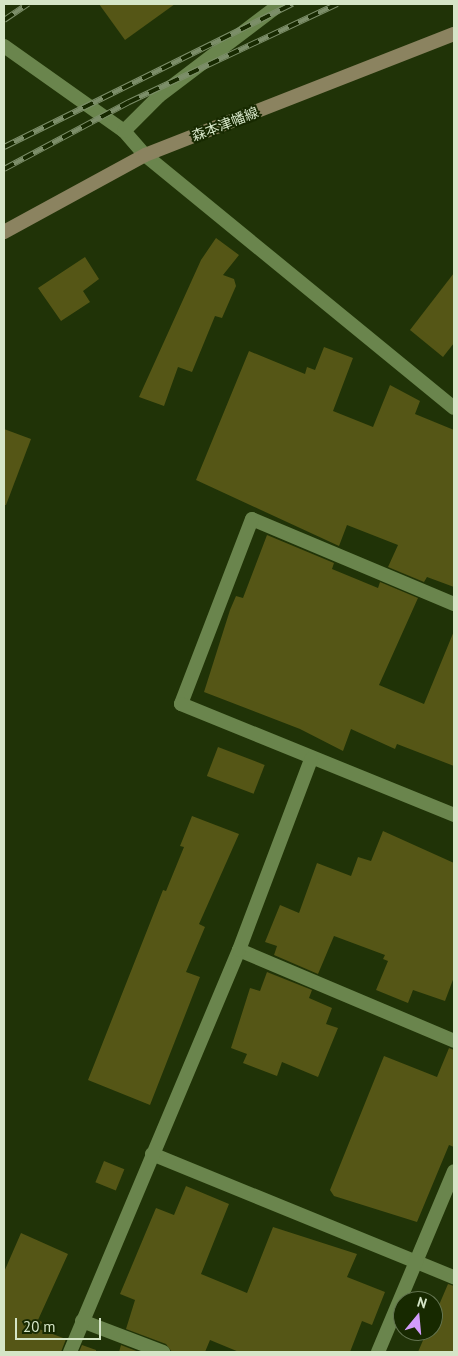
<!DOCTYPE html>
<html>
<head>
<meta charset="utf-8">
<style>
	body { margin:0 }
	#map { position:relative; width:458px; height:1356px; overflow:hidden; background:#203307; font-family:"PT Sans","Noto Sans JP",sans-serif }
	div>[style] { position:absolute }
	.building>* { inset:0; background:#555616; transform-origin:0 0 }
	.minor>* { height:14px; margin:-7px; padding:0 7px; transform-origin:7px; border-radius:7px; background:#6a854d }
	.tertiary>* { height:14px; margin:-7px; padding:0 7px; transform-origin:7px; border-radius:7px; background:#6a854d }
	.secondary>* { height:14px; margin:-7px; padding:0 7px; transform-origin:7px; border-radius:7px; background:#8b8360 }
	.rail>* { height:5.5px; margin-top:-2.75px; transform-origin:0; background:repeating-linear-gradient(90deg,#172900 0 11px,#7c8e69 0 22px); box-sizing:border-box; border-block:1px solid #7c8e69 }
	span { translate:-50% -50%; white-space:nowrap; text-align:center; line-height:1.15; -webkit-text-stroke:4px #172900; paint-order:stroke }
	.street-label { font-size:14px; color:#d5e5c7 }
	.frame { position:absolute; inset:0; border:5px solid #d5e5c7; pointer-events:none }
	.north { position:absolute; left:393px; top:1291px; width:50px; height:50px; box-sizing:border-box; background:#172900; border:1px solid #637450; border-radius:50%; rotate:17deg; font-size:14px; font-weight:700; line-height:20px; text-align:center; color:#d5e5c7 }
	.north::after { content:''; display:block; margin:auto; width:18px; height:22px; background:#d39cfc; clip-path:polygon(50% 0,100% 100%,50% 72%,0 100%) }
	.scale { position:absolute; left:15px; top:1318px; width:86px; height:22px; box-sizing:border-box; border:2px solid #d5e5c7; border-top:0; padding-left:6px; font-size:15px; line-height:18px; white-space:nowrap; color:#d5e5c7; -webkit-text-stroke:4px #172900; paint-order:stroke }
</style>
</head>
<body>
<div id="map">
	<div class="building">
		<div style="clip-path:polygon(99px 4px,175px 4px,125px 40px)"></div>
		<div style="clip-path:polygon(216px 238px,239px 255px,223px 275px,234px 279px,236px 286px,222px 318px,215px 316px,192px 372px,178px 367px,164px 406px,139px 397px,201px 260px)"></div>
		<div style="clip-path:polygon(85px 257px,99px 279px,83px 291px,90px 302px,61px 321px,38px 288px)"></div>
		<div style="clip-path:polygon(454px 273px,454px 343px,443px 357px,410px 330px)"></div>
		<div style="clip-path:polygon(324px 347px,353px 358px,333px 411px,373px 427px,390px 385px,420px 401px,415px 414px,454px 430px,454px 587px,427px 577px,424px 582px,388px 567px,398px 545px,347px 525px,339px 546px,196px 480px,249px 351px,305px 374px,307px 367px,315px 370px)"></div>
		<div style="clip-path:polygon(4px 429px,31px 439px,6px 505px,4px 505px)"></div>
		<div style="clip-path:polygon(267px 535px,334px 563px,332px 569px,378px 588px,380px 582px,418px 598px,379px 685px,424px 704px,454px 631px,454px 766px,397px 744px,395px 749px,351px 729px,343px 751px,300px 729px,204px 692px,230px 610px,236px 596px,243px 598px)"></div>
		<div style="left:218px;top:747px;width:50px;height:31px;rotate:21deg"></div>
		<div style="clip-path:polygon(192px 816px,239px 834px,199px 924px,205px 927px,186px 972px,200px 977px,150px 1105px,88px 1080px,163px 890px,166px 891px,184px 847px,180px 846px)"></div>
		<div style="clip-path:polygon(383px 831px,454px 863px,454px 977px,445px 1001px,413px 990px,408px 1003px,376px 990px,388px 961px,383px 959px,385px 955px,334px 936px,318px 974px,274px 955px,277px 946px,265px 942px,280px 905px,299px 913px,317px 863px,351px 876px,358px 857px,371px 861px)"></div>
		<div style="clip-path:polygon(267px 972px,312px 990px,309px 998px,332px 1008px,326px 1024px,338px 1028px,318px 1077px,282px 1062px,277px 1076px,243px 1063px,247px 1054px,231px 1048px,250px 988px,260px 991px)"></div>
		<div style="clip-path:polygon(449px 1048px,454px 1050px,454px 1147px,449px 1145px,417px 1222px,334px 1196px,330px 1190px,384px 1056px,437px 1077px)"></div>
		<div style="left:104px;top:1161px;width:22px;height:23px;rotate:22deg"></div>
		<div style="clip-path:polygon(186px 1186px,229px 1204px,201px 1274px,247px 1293px,273px 1227px,357px 1254px,347px 1277px,385px 1292px,372px 1325px,362px 1321px,350px 1352px,239px 1352px,210px 1340px,205px 1352px,172px 1352px,166px 1344px,126px 1329px,135px 1300px,120px 1294px,156px 1208px,174px 1215px)"></div>
		<div style="clip-path:polygon(21px 1233px,68px 1254px,38px 1320px,42px 1322px,39px 1329px,66px 1339px,61px 1352px,4px 1352px,4px 1272px)"></div>
		<div style="clip-path:polygon(448px 1284px,454px 1286px,454px 1352px,418px 1352px,427px 1331px,433px 1331px,433px 1319px)"></div>
		<div style="clip-path:polygon(82px 1345px,96px 1350px,96px 1352px,79px 1352px)"></div>
		<div style="clip-path:polygon(121px 1345px,139px 1352px,119px 1352px)"></div>
	</div>
	<div class="minor">
		<div style="left:4px;top:46px;width:147px;rotate:35.3deg"></div>
		<div style="left:124px;top:131px;width:32px;rotate:49deg"></div>
		<div style="left:145px;top:155px;width:399px;rotate:39.3deg"></div>
		<div style="left:454px;top:604px;width:219px;rotate:-157.2deg"></div>
		<div style="left:252px;top:519px;width:198px;rotate:111deg"></div>
		<div style="left:181px;top:704px;width:295px;rotate:22.1deg"></div>
		<div style="left:239px;top:950px;width:233px;rotate:22.9deg"></div>
		<div style="left:152px;top:1154px;width:326px;rotate:22.2deg"></div>
		<div style="left:82px;top:1321px;width:87px;rotate:20.9deg"></div>
		<div style="left:70px;top:1352px;width:436px;rotate:-67.2deg"></div>
		<div style="left:239px;top:950px;width:204px;rotate:-69.3deg"></div>
		<div style="left:378px;top:1352px;width:196px;rotate:-67.2deg"></div>
	</div>
	<div class="tertiary">
		<div style="left:124px;top:131px;width:49px;rotate:-45deg"></div>
		<div style="left:159px;top:96px;width:152px;rotate:-37.2deg"></div>
	</div>
	<div class="secondary">
		<div style="left:4px;top:232px;width:161px;rotate:-28.6deg"></div>
		<div style="left:145px;top:155px;width:332px;rotate:-21.4deg"></div>
	</div>
	<div class="rail">
		<div style="left:4px;top:20px;width:29px;rotate:-34deg"></div>
		<div style="left:4px;top:147px;width:322px;rotate:-26.4deg"></div>
		<div style="left:4px;top:169px;width:142px;rotate:-28.2deg"></div>
		<div style="left:129px;top:102px;width:230px;rotate:-25.2deg"></div>
	</div>
	<div class="street-label">
		<span style="left:225px;top:124px;rotate:-21deg">森本津幡線</span>
	</div>
	<div class="frame"></div>
	<div class="north">N</div>
	<div class="scale">20 m</div>
</div>
</body>
</html>
